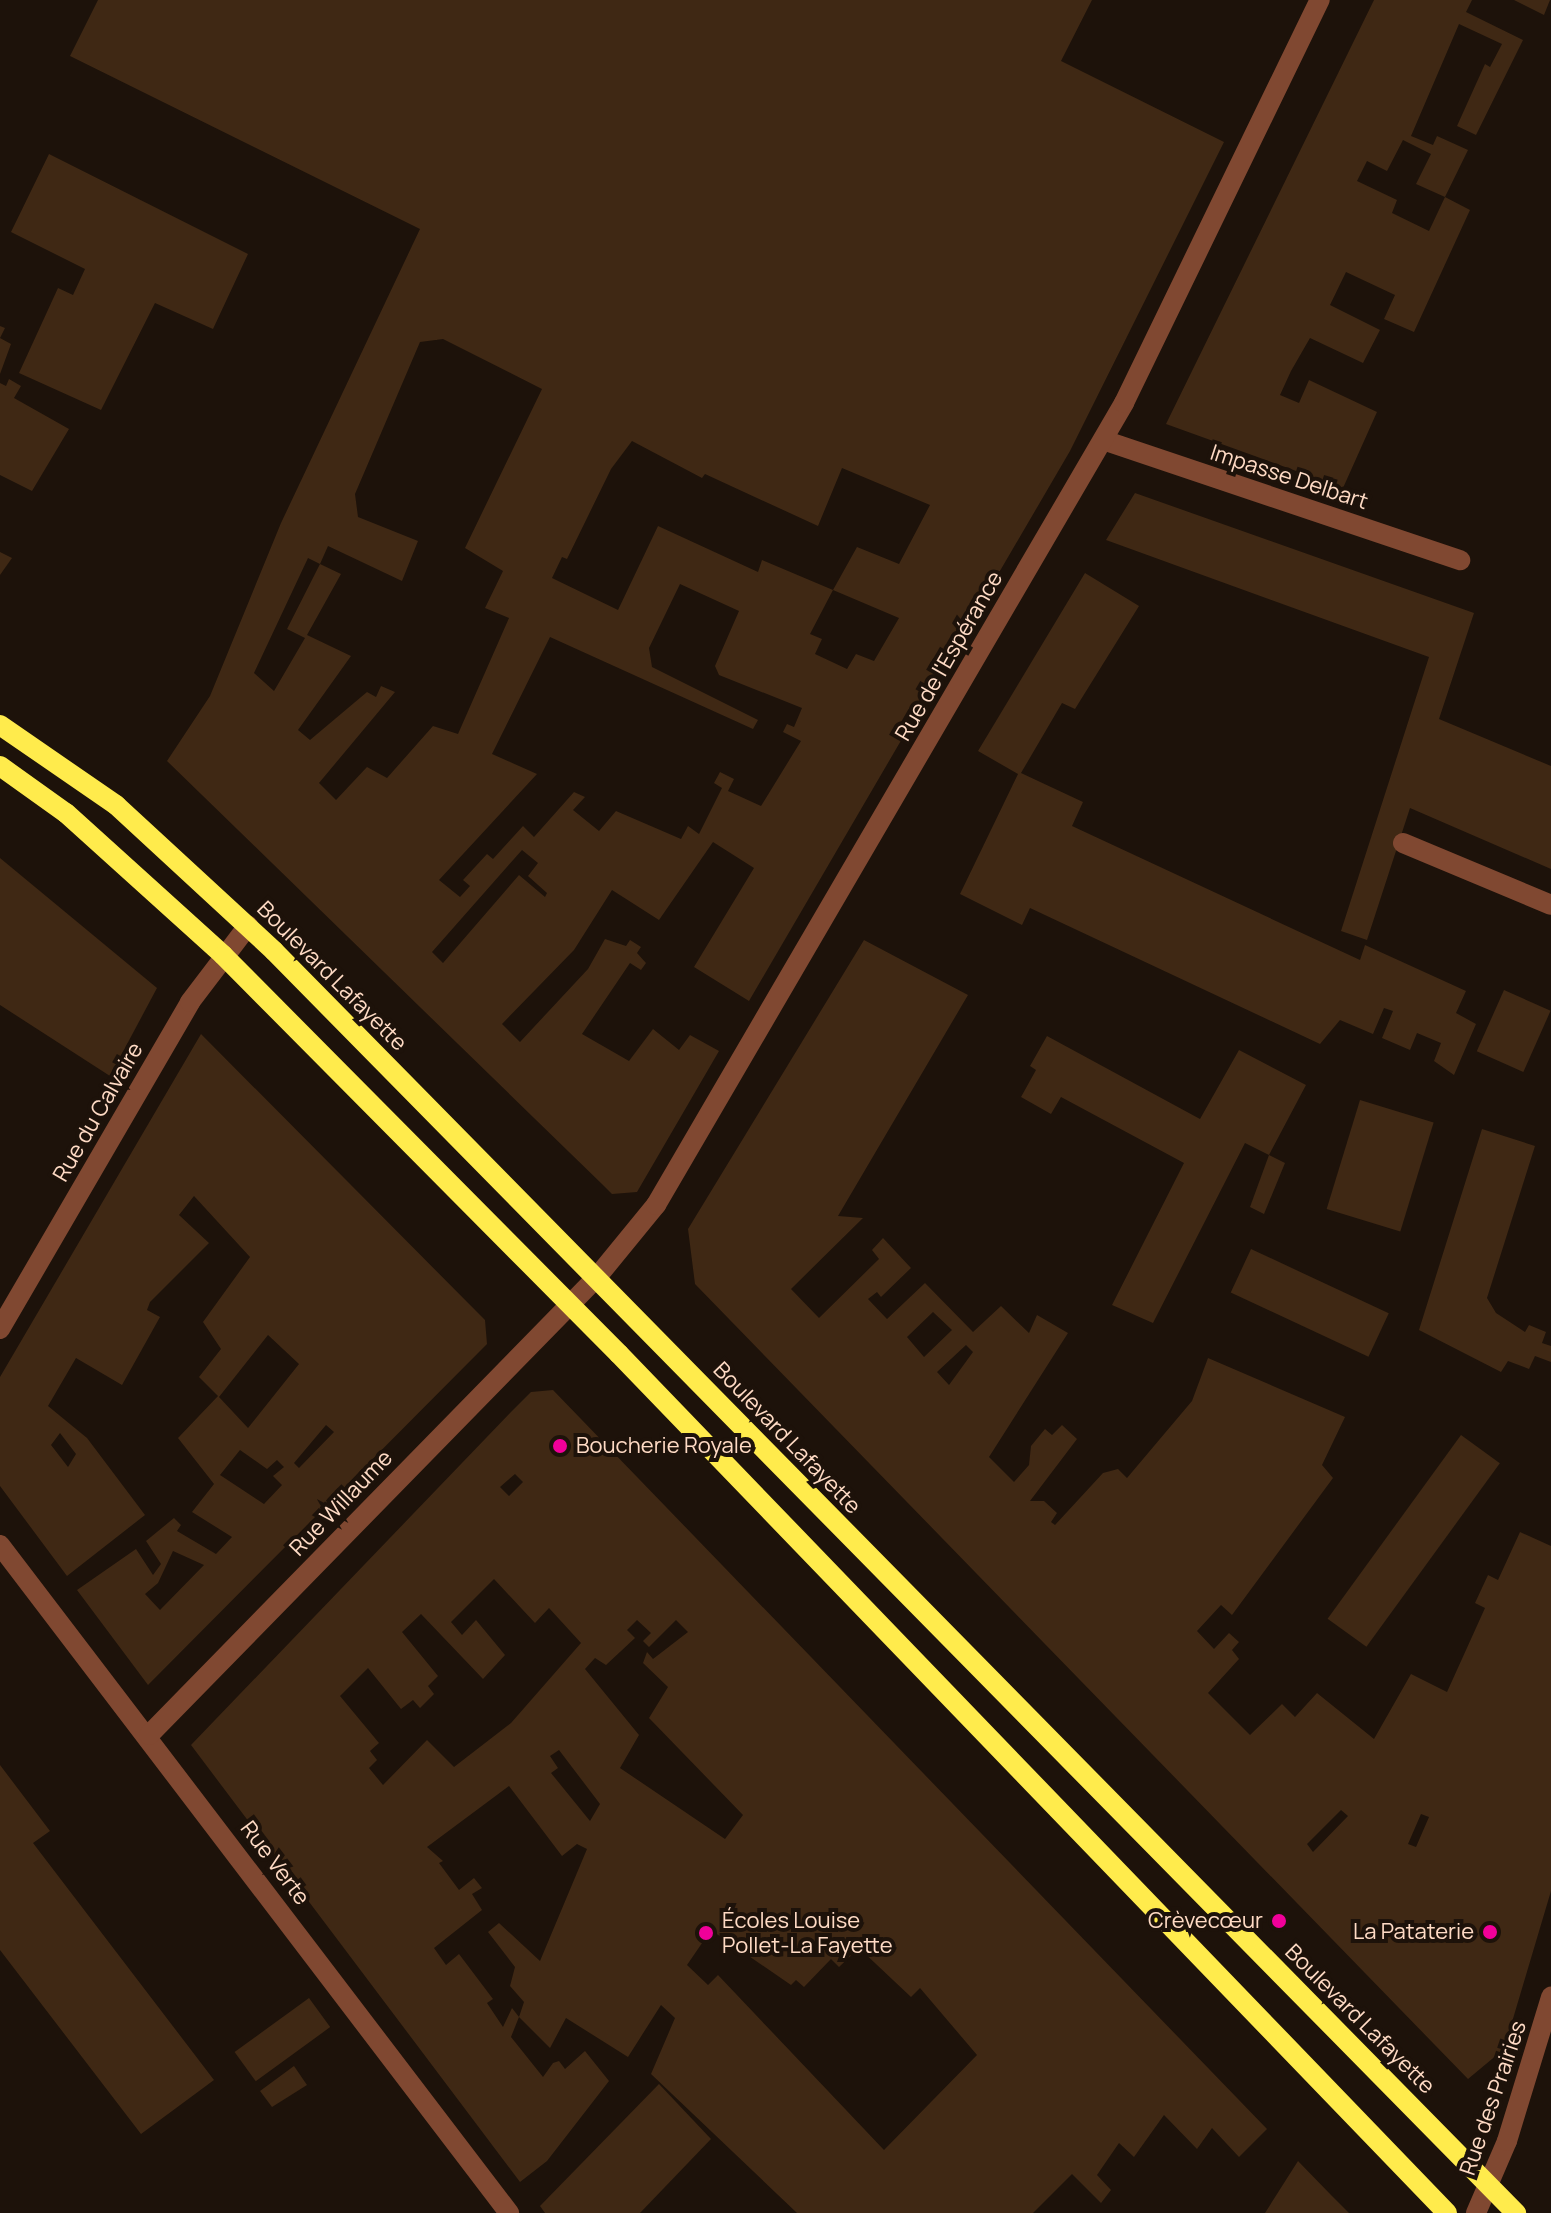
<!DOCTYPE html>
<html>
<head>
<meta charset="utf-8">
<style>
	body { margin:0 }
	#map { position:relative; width:1551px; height:2213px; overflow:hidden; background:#1d120a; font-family:Manrope,sans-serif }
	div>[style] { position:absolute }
	.building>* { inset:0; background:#3f2814; transform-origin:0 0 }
	.minor>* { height:20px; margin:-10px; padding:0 10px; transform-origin:10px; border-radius:10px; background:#804831 }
	.major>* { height:20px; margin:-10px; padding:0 10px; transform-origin:10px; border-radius:10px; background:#ffeb4c }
	.dots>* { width:22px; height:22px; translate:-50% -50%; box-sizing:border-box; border:4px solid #1d120a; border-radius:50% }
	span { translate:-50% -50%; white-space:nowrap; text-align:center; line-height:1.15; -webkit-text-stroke:8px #1d120a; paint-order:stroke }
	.street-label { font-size:22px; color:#ffdbc5 }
	.poi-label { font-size:22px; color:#ffdbc5 }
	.left { translate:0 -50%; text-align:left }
	.right { translate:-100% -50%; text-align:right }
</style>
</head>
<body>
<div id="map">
	<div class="building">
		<div style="clip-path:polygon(evenodd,98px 0,1092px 0,1061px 61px,1224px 142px,1070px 451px,749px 1001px,694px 967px,754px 868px,713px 842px,659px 920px,612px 890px,574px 950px,502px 1024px,520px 1042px,588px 969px,605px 939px,626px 946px,630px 940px,641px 947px,637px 953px,646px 963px,641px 970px,630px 963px,582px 1034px,629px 1061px,653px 1029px,679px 1050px,690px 1035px,719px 1051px,637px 1192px,612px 1194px,604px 1186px,167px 761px,210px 696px,281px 523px,420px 229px,70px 56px,98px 0,443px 339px,542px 389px,465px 548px,503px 571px,485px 608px,509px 618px,458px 734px,433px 726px,387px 778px,367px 767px,336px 800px,319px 783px,395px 692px,381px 686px,376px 697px,367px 692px,310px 740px,298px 730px,351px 656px,307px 635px,341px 574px,320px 564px,328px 546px,402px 581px,418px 541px,358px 517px,355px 494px,420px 342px,443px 339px,98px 0,632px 441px,702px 478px,705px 474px,818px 526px,842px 468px,930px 505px,899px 564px,857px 547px,833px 590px,899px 618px,874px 661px,856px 654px,847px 669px,815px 654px,822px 639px,810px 634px,833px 590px,762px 560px,758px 572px,658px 526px,618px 610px,552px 578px,562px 557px,567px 559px,611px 469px,632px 441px,98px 0,308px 558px,320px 564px,287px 629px,305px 638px,274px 691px,254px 673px,308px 558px,98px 0,680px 584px,739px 611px,715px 666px,719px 675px,802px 708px,794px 727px,787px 724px,783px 732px,801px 741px,761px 806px,728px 791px,734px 779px,720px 772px,714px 783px,722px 788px,699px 834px,688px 826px,681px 839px,616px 811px,599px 831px,573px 810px,585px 797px,574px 792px,534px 837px,523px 826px,493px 859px,487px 854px,463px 880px,470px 886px,460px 897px,439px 880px,537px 774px,492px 754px,550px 637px,753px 729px,758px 720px,652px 667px,649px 648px,680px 584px,98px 0,522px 850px,538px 863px,528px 876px,547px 893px,545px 897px,519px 875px,443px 963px,432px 952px,522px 850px)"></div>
		<div style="clip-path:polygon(1374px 0,1472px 0,1466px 12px,1523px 40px,1476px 135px,1457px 126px,1485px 64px,1490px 67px,1502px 44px,1459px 24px,1411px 136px,1433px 145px,1437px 136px,1468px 150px,1445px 197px,1416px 184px,1431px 154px,1403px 140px,1387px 171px,1367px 161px,1357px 181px,1397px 200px,1392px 213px,1429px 231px,1445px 197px,1470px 210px,1414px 332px,1384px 319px,1395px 295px,1346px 272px,1330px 305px,1380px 330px,1363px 363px,1310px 338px,1291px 371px,1280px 395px,1299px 403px,1309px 380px,1377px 412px,1343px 488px,1166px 424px)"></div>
		<div style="clip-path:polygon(1514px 0,1550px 0,1544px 15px)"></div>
		<div style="clip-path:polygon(49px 154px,248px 254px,213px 329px,155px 303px,101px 410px,19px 373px,58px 288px,73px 295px,85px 269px,11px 232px)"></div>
		<div style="clip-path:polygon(0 326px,5px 328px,0 338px,11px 344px,0 374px)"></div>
		<div style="clip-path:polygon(9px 379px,21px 386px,14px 398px,69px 429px,32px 491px,0 475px,0 383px,6px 386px)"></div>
		<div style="clip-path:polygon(1135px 493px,1474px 613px,1439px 719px,1551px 766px,1551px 869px,1410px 808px,1367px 940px,1341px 931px,1429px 657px,1106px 540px)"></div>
		<div style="clip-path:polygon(0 552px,12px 558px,0 575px)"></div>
		<div style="clip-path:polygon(1085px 573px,1139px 606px,1075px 709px,1062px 703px,1021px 773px,1083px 802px,1072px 826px,1360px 960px,1365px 945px,1466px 991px,1456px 1013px,1476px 1024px,1454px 1075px,1434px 1061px,1441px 1043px,1417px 1033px,1410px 1050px,1382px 1038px,1393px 1011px,1384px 1008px,1373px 1034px,1340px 1020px,1320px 1044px,1030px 908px,1022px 925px,960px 894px,1018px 774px,978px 751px)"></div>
		<div style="clip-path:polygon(0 858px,157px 988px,110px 1076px,0 1005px)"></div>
		<div style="clip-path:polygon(evenodd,864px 940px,968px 995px,838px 1216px,863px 1218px,791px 1289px,819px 1318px,879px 1259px,872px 1250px,883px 1238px,911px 1268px,881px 1297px,877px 1292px,868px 1299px,887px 1319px,925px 1283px,973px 1332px,1001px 1306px,1029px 1333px,1037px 1315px,1068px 1333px,989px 1457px,1014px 1482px,1029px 1465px,1031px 1446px,1045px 1429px,1052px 1435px,1062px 1425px,1077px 1439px,1030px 1501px,1044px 1501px,1057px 1513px,1051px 1522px,1055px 1525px,1103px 1473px,1118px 1469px,1127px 1478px,1192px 1401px,1208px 1358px,1345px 1417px,1322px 1465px,1333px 1478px,1232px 1615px,1221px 1605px,1197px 1631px,1214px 1649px,1229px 1633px,1239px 1642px,1232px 1650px,1239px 1659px,1208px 1693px,1250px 1735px,1282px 1704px,1295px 1717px,1317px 1693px,1374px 1739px,1411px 1674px,1447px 1692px,1485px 1608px,1475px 1603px,1488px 1575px,1498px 1580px,1520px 1532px,1551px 1546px,1551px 1891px,1504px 2049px,1468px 2079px,695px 1284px,688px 1229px,864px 940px,933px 1312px,952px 1330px,924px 1357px,907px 1337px,933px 1312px,864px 940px,966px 1345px,973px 1352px,949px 1385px,937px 1372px,966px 1345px,864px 940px,1341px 1810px,1348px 1816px,1313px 1852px,1307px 1844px,1341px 1810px,864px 940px,1421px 1814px,1429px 1817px,1416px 1847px,1408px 1844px,1421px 1814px)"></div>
		<div style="left:1504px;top:990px;width:51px;height:67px;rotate:24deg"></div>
		<div style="clip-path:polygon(evenodd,201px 1034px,485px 1320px,487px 1344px,148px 1685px,77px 1590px,136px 1549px,153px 1575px,161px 1564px,146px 1541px,174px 1518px,181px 1525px,177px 1531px,216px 1554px,232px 1537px,192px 1512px,214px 1484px,178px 1438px,218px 1396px,199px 1377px,221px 1349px,203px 1322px,250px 1257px,194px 1196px,179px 1215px,209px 1243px,150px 1302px,147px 1310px,160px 1317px,122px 1385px,76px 1358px,48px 1406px,87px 1438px,145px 1515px,67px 1576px,0 1486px,0 1377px,201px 1034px,268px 1335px,299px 1364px,248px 1428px,219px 1397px,268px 1335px,201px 1034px,326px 1425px,334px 1432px,299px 1468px,294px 1463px,326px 1425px,201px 1034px,60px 1433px,76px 1454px,68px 1467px,51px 1445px,60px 1433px,201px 1034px,240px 1450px,267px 1469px,277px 1460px,284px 1467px,273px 1476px,282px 1485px,264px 1504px,220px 1475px,240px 1450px,201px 1034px,173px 1551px,204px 1565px,160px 1610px,145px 1594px,158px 1583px,173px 1551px)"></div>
		<div style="clip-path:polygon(1047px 1036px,1200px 1119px,1239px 1050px,1306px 1085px,1269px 1155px,1245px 1143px,1153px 1323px,1112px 1305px,1184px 1163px,1061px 1097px,1051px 1114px,1021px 1097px,1036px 1070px,1030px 1066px)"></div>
		<div style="left:1360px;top:1100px;width:77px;height:114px;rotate:17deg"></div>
		<div style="clip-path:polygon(1482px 1129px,1535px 1146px,1487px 1298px,1496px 1313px,1525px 1332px,1529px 1325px,1546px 1332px,1542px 1343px,1551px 1346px,1551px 1362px,1535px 1356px,1529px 1369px,1508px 1361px,1501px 1372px,1419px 1330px)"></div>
		<div style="clip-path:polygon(1269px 1155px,1285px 1163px,1264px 1214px,1250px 1207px)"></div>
		<div style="left:1251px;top:1249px;width:152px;height:48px;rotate:25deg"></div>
		<div style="clip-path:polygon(evenodd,553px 1390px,1267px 2129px,1239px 2157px,1212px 2128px,1197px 2149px,1164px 2115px,1134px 2157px,1119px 2143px,1097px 2175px,1111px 2190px,1101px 2203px,1072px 2174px,1033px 2213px,797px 2213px,651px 2074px,675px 2018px,661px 2005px,628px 2057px,566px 2018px,550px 2048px,519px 2017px,511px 2037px,543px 2077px,553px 2063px,559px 2061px,565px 2069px,585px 2051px,609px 2081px,547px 2161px,520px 2182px,191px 1745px,511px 1412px,531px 1392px,553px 1390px,515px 1474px,523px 1482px,509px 1496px,500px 1487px,515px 1474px,553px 1390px,494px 1579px,535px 1623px,549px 1608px,581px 1643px,511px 1723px,454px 1767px,427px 1740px,383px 1785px,369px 1768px,377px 1760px,370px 1751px,379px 1743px,340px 1696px,368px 1668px,401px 1709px,413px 1700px,420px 1708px,434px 1694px,428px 1686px,438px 1676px,402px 1632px,421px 1614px,483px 1679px,505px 1655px,476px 1620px,462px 1635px,451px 1622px,494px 1579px,553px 1390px,637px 1620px,651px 1633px,643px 1641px,649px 1647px,676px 1620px,688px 1632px,653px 1659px,647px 1652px,643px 1663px,668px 1687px,649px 1718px,743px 1815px,725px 1839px,620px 1768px,639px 1735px,585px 1669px,595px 1658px,606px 1665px,635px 1638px,627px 1630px,637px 1620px,553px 1390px,559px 1750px,600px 1804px,590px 1821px,551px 1773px,558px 1768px,550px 1756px,559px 1750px,553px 1390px,509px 1786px,562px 1856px,577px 1844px,587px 1849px,540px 1961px,499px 1923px,488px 1932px,515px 1967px,510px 1986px,524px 2002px,519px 2017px,512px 2008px,503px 2027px,487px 2003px,493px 1999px,459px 1954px,446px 1965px,434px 1948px,482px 1910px,472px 1894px,482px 1888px,474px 1878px,459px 1890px,439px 1863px,443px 1861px,427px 1847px,509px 1786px,553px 1390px,711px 1930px,791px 1985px,796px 1980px,804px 1987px,831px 1959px,839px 1967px,859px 1948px,911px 1997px,920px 1988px,977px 2055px,884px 2150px,718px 1975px,708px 1985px,687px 1965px,711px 1930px)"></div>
		<div style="left:1461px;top:1435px;width:48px;height:227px;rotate:36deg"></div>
		<div style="clip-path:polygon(0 1765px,50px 1831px,33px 1843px,214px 2080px,141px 2134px,0 1950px)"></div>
		<div style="left:309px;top:1998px;width:36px;height:92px;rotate:54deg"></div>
		<div style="clip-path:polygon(294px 2066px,307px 2085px,272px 2107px,260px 2091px)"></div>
		<div style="clip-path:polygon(659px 2084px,711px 2139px,640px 2213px,545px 2213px,540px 2206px)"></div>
		<div style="clip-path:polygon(1298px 2161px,1332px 2196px,1349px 2213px,1265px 2213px)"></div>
	</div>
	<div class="minor">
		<div style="left:1103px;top:440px;width:377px;rotate:18.6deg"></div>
		<div style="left:1403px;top:843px;width:160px;rotate:22.7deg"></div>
		<div style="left:0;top:1329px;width:378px;rotate:-59.8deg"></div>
		<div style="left:190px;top:1002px;width:96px;rotate:-52.7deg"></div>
		<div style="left:0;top:1545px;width:840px;rotate:52.69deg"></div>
		<div style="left:149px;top:1735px;width:641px;rotate:-45.63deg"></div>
		<div style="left:597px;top:1277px;width:93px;rotate:-50.7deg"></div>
		<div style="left:656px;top:1205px;width:929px;rotate:-59.73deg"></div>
		<div style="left:1124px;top:403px;width:448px;rotate:-64.1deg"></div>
		<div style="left:1476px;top:2213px;width:78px;rotate:-66.7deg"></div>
		<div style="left:1507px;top:2141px;width:151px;rotate:-73deg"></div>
	</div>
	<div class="major">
		<div style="left:0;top:725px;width:141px;rotate:34.6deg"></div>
		<div style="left:116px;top:805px;width:215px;rotate:42.7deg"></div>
		<div style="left:274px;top:951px;width:1771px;rotate:45.46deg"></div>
		<div style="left:0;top:766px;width:81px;rotate:35.5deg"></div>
		<div style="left:66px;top:813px;width:212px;rotate:42.1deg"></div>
		<div style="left:223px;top:955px;width:562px;rotate:45.22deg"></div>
		<div style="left:619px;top:1354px;width:1193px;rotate:46.05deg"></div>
	</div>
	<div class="dots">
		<div style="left:560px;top:1446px;background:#f00099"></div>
		<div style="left:1279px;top:1921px;background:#f00099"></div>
		<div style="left:1490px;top:1932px;background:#f00099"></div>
		<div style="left:706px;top:1933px;background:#f00099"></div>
	</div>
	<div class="street-label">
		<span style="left:1289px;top:477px;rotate:18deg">Impasse Delbart</span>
		<span style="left:949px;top:656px;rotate:-60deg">Rue de l'Espérance</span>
		<span style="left:332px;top:976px;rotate:45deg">Boulevard Lafayette</span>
		<span style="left:98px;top:1112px;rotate:-60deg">Rue du Calvaire</span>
		<span style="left:787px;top:1438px;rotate:46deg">Boulevard Lafayette</span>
		<span style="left:341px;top:1503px;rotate:-46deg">Rue Willaume</span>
		<span style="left:275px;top:1863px;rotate:53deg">Rue Verte</span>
		<span style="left:1360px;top:2019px;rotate:45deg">Boulevard Lafayette</span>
		<span style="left:1493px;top:2098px;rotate:-71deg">Rue des Prairies</span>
	</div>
	<div class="poi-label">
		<span class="left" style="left:576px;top:1446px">Boucherie Royale</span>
		<span class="left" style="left:722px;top:1933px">Écoles Louise<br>Pollet-La Fayette</span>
		<span class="right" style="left:1263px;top:1921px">Crèvecœur</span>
		<span class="right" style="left:1474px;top:1932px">La Pataterie</span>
	</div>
</div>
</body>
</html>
